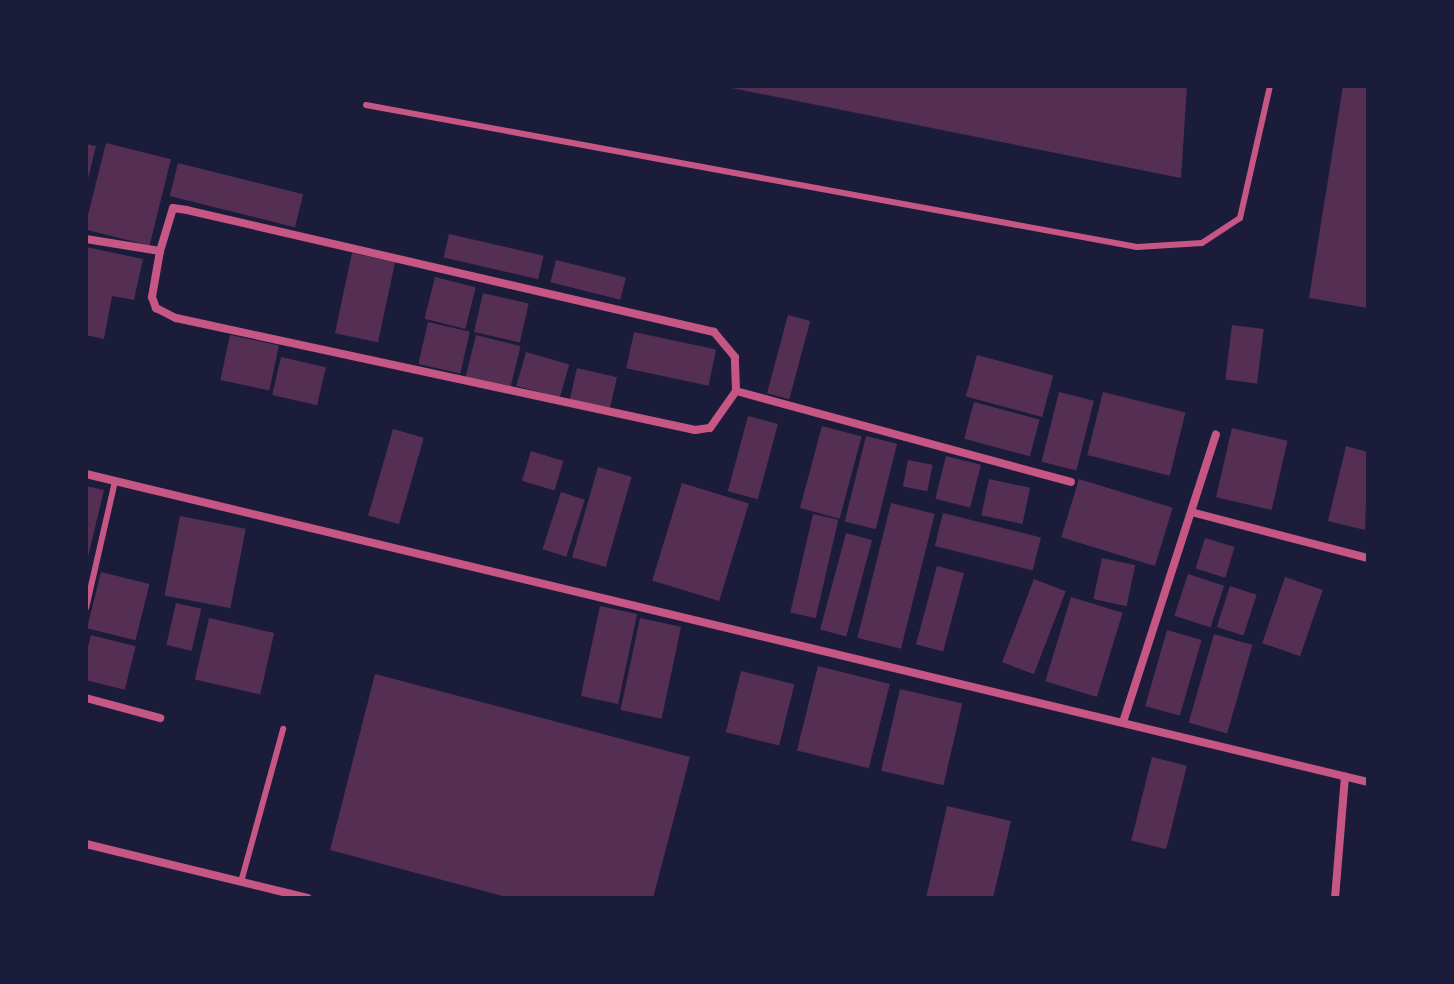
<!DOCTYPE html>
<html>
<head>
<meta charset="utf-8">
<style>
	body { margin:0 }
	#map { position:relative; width:1454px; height:984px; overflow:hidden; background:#1b1b3a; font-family:"Archivo Narrow",sans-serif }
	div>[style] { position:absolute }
	.building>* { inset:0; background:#542f53; transform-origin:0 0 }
	.service>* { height:6px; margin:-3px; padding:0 3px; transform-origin:3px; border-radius:3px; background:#c65784 }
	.minor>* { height:8px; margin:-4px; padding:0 4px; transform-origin:4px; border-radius:4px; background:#c65784 }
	span { translate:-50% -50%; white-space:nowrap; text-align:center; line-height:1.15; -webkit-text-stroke:8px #1b1b3a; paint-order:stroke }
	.frame { position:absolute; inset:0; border:88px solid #1b1b3a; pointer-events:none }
</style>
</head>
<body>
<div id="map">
	<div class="building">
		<div style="clip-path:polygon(727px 86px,1187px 86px,1181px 178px,727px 87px)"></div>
		<div style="clip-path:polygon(1343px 86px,1368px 86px,1368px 308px,1309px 298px)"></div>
		<div style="left:106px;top:143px;width:67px;height:89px;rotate:14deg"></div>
		<div style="clip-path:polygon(86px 144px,96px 146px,87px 183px,86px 183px)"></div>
		<div style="left:178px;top:163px;width:129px;height:34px;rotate:14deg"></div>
		<div style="left:449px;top:234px;width:97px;height:24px;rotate:13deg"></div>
		<div style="clip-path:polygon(86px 247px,143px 259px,134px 300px,112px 296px,104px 339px,86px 335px)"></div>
		<div style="left:352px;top:253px;width:44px;height:82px;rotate:12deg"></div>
		<div style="left:556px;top:260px;width:72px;height:23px;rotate:14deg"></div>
		<div style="left:435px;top:277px;width:42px;height:43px;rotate:14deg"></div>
		<div style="left:483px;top:293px;width:47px;height:40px;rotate:13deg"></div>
		<div style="left:788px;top:315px;width:23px;height:81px;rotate:15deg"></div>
		<div style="left:428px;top:322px;width:43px;height:43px;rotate:13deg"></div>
		<div style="left:1232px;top:325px;width:32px;height:55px;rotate:7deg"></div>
		<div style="left:634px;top:332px;width:84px;height:37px;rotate:12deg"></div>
		<div style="left:230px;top:335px;width:50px;height:46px;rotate:12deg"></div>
		<div style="left:476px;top:335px;width:46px;height:45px;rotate:14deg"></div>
		<div style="left:526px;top:352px;width:45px;height:35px;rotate:16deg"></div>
		<div style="left:977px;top:355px;width:79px;height:43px;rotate:15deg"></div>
		<div style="left:281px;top:357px;width:46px;height:39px;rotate:13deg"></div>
		<div style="left:577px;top:368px;width:41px;height:32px;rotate:13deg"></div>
		<div style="left:1059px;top:392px;width:36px;height:72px;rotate:14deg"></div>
		<div style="left:1103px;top:392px;width:85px;height:65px;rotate:14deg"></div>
		<div style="left:974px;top:402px;width:68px;height:38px;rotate:15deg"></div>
		<div style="left:748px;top:416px;width:31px;height:78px;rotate:15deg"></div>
		<div style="left:822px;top:426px;width:41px;height:85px;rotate:15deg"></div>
		<div style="left:1232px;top:428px;width:57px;height:71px;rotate:13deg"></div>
		<div style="left:393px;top:429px;width:32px;height:90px;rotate:16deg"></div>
		<div style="left:866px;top:436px;width:32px;height:88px;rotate:14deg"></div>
		<div style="clip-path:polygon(1346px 446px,1368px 452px,1365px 530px,1328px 521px)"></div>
		<div style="left:531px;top:451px;width:34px;height:31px;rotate:17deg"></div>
		<div style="left:946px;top:456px;width:36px;height:44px;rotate:14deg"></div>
		<div style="left:908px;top:460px;width:25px;height:27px;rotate:11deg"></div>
		<div style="left:598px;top:467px;width:35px;height:94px;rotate:16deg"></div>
		<div style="left:989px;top:479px;width:42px;height:37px;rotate:12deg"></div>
		<div style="left:1079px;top:479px;width:98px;height:61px;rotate:17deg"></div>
		<div style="left:682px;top:483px;width:70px;height:102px;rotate:17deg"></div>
		<div style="clip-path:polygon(86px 486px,104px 490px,87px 561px,86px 561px)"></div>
		<div style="left:561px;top:492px;width:25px;height:60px;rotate:18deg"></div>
		<div style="left:891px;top:503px;width:45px;height:139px;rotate:14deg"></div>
		<div style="left:943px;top:513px;width:101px;height:34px;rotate:14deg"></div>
		<div style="left:813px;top:514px;width:26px;height:101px;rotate:13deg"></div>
		<div style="left:180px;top:516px;width:67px;height:81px;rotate:11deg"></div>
		<div style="left:846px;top:533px;width:27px;height:100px;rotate:15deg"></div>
		<div style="left:1205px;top:538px;width:31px;height:32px;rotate:17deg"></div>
		<div style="left:1102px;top:558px;width:34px;height:42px;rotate:12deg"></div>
		<div style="left:937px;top:566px;width:28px;height:81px;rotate:15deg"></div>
		<div style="left:101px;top:572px;width:50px;height:58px;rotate:14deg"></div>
		<div style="left:1188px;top:574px;width:38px;height:44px;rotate:18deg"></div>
		<div style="left:1285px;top:577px;width:40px;height:70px;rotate:19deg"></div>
		<div style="left:1034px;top:579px;width:34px;height:89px;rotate:21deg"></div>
		<div style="left:1230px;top:586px;width:28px;height:43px;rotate:18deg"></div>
		<div style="left:1071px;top:597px;width:54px;height:88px;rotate:17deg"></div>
		<div style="left:176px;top:603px;width:26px;height:43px;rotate:13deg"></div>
		<div style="left:600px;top:606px;width:38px;height:92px;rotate:12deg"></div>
		<div style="left:209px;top:618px;width:67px;height:63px;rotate:13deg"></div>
		<div style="left:640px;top:618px;width:42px;height:94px;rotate:12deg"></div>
		<div style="left:1167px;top:630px;width:36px;height:79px;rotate:16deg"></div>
		<div style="left:1214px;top:634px;width:40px;height:92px;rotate:16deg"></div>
		<div style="left:91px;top:635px;width:46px;height:45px;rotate:14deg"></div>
		<div style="left:818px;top:666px;width:74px;height:87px;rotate:14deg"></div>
		<div style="left:741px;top:671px;width:55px;height:63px;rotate:14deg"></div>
		<div style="clip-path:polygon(375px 674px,690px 757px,653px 898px,510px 898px,330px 850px)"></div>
		<div style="left:900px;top:689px;width:64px;height:84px;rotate:13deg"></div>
		<div style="left:1152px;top:757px;width:36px;height:86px;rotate:14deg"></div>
		<div style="clip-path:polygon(947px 806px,1011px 821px,993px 898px,926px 898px)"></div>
	</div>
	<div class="service">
		<div style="left:366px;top:105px;width:784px;rotate:10.44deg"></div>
		<div style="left:1137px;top:247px;width:65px;rotate:-3.5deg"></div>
		<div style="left:1202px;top:243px;width:45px;rotate:-33.3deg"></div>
		<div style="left:1240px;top:218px;width:135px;rotate:-77.2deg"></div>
		<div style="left:86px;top:608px;width:130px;rotate:-77.1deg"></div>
		<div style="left:241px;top:882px;width:159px;rotate:-74.6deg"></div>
	</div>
	<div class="minor">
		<div style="left:86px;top:239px;width:75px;rotate:9.2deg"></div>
		<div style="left:160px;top:251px;width:47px;rotate:99.9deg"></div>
		<div style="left:152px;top:297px;width:12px;rotate:70deg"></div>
		<div style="left:156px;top:308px;width:22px;rotate:27deg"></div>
		<div style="left:176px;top:318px;width:531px;rotate:12.18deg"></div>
		<div style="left:695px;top:430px;width:15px;rotate:-8deg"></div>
		<div style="left:710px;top:428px;width:45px;rotate:-54.9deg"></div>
		<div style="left:736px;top:391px;width:34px;rotate:-92deg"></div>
		<div style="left:735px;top:357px;width:33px;rotate:-130deg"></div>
		<div style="left:714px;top:332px;width:541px;rotate:-166.97deg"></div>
		<div style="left:187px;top:210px;width:14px;rotate:-172deg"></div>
		<div style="left:173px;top:208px;width:45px;rotate:106.8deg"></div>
		<div style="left:736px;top:391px;width:347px;rotate:15.2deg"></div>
		<div style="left:86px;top:474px;width:1318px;rotate:13.51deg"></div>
		<div style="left:1195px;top:513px;width:179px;rotate:14.6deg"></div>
		<div style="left:86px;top:698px;width:77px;rotate:15.1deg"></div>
		<div style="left:1124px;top:719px;width:299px;rotate:-72.1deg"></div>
		<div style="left:86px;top:844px;width:228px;rotate:13.7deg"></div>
		<div style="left:1335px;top:898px;width:122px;rotate:-85.3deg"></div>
	</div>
	<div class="frame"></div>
</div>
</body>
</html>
